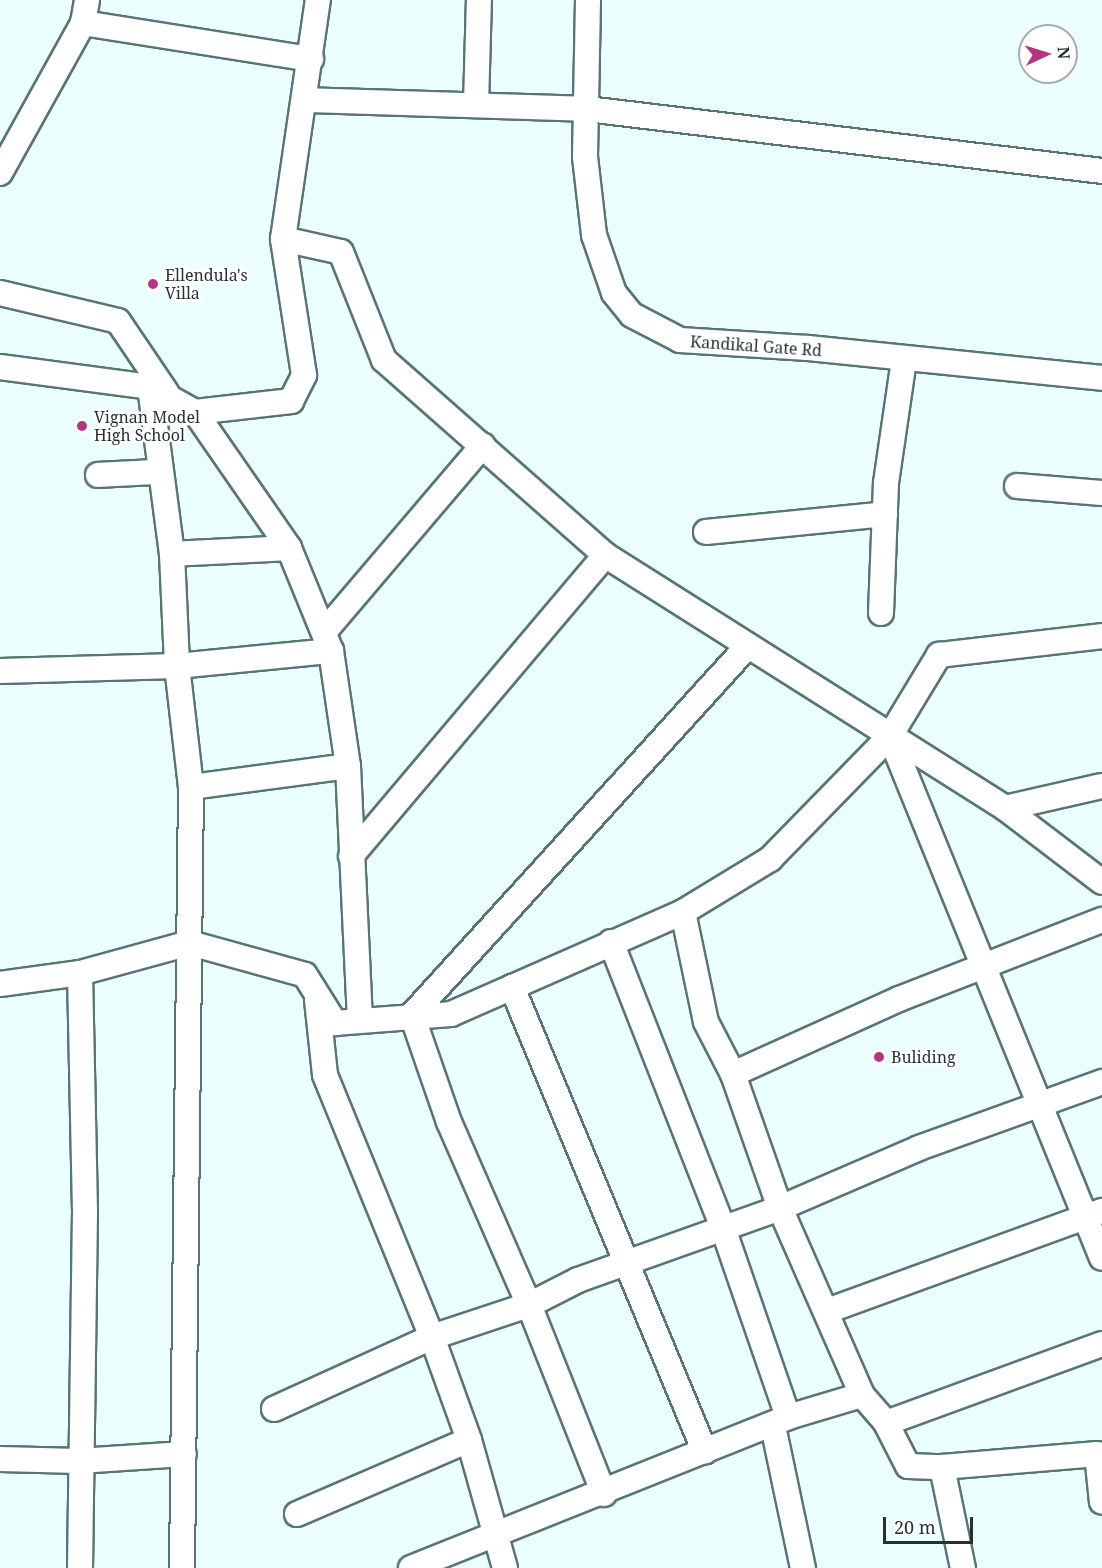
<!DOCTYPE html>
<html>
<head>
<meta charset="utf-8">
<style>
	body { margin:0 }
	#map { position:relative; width:1102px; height:1568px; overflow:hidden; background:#ebffff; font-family:"Noto Serif",serif }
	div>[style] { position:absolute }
	.roads { filter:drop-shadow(2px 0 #587576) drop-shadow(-2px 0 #587576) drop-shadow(0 2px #587576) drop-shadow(0 -2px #587576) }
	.street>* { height:24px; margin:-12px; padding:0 12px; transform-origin:12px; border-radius:12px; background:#fff }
	.dots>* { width:16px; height:16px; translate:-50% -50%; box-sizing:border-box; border:3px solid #fff; border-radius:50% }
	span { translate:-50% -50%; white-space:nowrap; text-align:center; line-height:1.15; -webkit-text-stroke:5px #fff; paint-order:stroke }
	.poi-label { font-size:16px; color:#253232 }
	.left { translate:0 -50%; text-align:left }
	.street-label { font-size:16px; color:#253232 }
	.north { position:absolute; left:1018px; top:24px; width:60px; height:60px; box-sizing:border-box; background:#fff; border:2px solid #a8adad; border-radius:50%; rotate:86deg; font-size:16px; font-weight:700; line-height:24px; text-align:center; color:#253232 }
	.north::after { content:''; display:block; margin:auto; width:21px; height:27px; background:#b43582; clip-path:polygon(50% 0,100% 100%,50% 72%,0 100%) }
	.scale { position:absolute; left:883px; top:1517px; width:90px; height:27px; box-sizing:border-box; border:3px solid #253232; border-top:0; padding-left:8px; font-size:18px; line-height:21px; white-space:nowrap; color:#253232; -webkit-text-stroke:4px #fff; paint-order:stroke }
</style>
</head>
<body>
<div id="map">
	<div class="roads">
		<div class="street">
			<div style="left:588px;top:0;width:157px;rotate:91.1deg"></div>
			<div style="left:585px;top:157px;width:79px;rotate:83.4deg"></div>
			<div style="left:594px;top:235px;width:61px;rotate:71deg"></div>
			<div style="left:614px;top:293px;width:28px;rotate:51deg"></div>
			<div style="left:632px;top:315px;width:54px;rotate:27.5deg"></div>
			<div style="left:680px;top:340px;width:128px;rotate:3.6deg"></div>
			<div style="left:808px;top:348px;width:296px;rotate:5.8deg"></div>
			<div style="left:83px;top:23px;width:231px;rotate:9deg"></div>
			<div style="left:305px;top:100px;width:282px;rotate:1.8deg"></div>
			<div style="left:587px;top:109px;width:519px;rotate:6.86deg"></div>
			<div style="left:476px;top:105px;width:105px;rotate:-88.4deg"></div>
			<div style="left:0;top:173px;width:171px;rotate:-61deg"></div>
			<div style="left:83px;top:23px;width:23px;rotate:-80deg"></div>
			<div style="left:283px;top:239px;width:59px;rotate:12.6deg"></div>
			<div style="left:341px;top:252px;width:116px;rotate:68.3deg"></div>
			<div style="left:384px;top:360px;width:295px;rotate:41.4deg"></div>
			<div style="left:605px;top:555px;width:473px;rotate:32.3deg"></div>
			<div style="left:1005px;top:808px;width:122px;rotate:37.3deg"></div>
			<div style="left:0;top:293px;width:121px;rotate:13.3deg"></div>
			<div style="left:118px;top:321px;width:86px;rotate:55.9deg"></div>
			<div style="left:0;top:367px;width:151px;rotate:7.6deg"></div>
			<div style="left:150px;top:387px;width:168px;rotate:82.5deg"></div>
			<div style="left:172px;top:554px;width:112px;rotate:87.4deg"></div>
			<div style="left:177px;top:666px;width:122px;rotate:83.4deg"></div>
			<div style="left:191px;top:787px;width:781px;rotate:90.66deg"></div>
			<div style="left:150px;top:387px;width:51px;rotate:29.1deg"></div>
			<div style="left:195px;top:412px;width:97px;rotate:-6.5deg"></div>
			<div style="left:291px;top:401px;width:29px;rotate:-63deg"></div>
			<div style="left:304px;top:375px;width:138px;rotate:-98.8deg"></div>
			<div style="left:283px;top:239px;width:242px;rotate:-81.7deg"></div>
			<div style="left:195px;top:412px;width:165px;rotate:55.3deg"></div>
			<div style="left:289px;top:548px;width:111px;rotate:67.8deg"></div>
			<div style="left:331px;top:651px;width:116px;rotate:81.6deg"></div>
			<div style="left:348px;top:766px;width:255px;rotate:87.3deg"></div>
			<div style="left:98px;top:475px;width:60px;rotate:-2.9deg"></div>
			<div style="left:1017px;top:486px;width:85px;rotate:4.7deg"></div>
			<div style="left:706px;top:532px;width:180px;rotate:-5.7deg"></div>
			<div style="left:172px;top:554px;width:117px;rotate:-2.9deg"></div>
			<div style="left:881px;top:613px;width:130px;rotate:-87.8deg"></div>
			<div style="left:886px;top:483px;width:124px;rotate:-81.7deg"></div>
			<div style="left:324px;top:632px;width:245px;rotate:-49.6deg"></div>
			<div style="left:0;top:671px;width:177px;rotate:-1.6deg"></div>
			<div style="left:177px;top:666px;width:155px;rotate:-5.6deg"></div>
			<div style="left:890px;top:736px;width:563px;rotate:67.9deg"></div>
			<div style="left:191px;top:787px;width:158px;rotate:-7.6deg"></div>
			<div style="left:1005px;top:808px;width:99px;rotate:-12.8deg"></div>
			<div style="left:351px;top:856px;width:394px;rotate:-49.8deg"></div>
			<div style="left:683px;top:912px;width:112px;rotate:78.2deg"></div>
			<div style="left:706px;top:1022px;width:59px;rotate:62.6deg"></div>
			<div style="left:733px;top:1074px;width:142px;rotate:70.7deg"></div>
			<div style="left:780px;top:1208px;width:204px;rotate:66.3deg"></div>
			<div style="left:862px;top:1395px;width:37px;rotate:49deg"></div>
			<div style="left:886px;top:1423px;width:48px;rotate:62.9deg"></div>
			<div style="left:908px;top:1466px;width:34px;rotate:2deg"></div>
			<div style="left:942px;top:1467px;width:156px;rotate:-4.8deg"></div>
			<div style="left:1097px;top:1454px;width:48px;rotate:84.1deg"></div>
			<div style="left:611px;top:942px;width:307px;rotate:68.6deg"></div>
			<div style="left:723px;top:1228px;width:200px;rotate:71deg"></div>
			<div style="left:80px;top:973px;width:238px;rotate:88.8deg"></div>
			<div style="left:85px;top:1211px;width:357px;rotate:90.8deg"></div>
			<div style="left:0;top:984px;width:81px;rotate:-7.8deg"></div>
			<div style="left:80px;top:973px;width:114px;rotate:-15.3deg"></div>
			<div style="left:190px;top:943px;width:119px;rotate:15.5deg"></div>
			<div style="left:305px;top:975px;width:57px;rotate:58deg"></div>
			<div style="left:335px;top:1023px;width:116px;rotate:-4.4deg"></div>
			<div style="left:451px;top:1014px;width:253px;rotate:-23.7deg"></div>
			<div style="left:683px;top:912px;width:102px;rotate:-31.3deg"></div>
			<div style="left:770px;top:859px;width:172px;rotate:-45.7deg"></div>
			<div style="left:890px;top:736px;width:95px;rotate:-58.8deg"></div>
			<div style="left:939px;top:655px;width:164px;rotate:-6.6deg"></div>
			<div style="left:512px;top:987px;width:503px;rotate:67.46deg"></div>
			<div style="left:317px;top:1000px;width:75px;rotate:83.9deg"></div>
			<div style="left:325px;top:1075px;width:283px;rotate:67.8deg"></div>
			<div style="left:432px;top:1337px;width:109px;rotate:70.2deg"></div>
			<div style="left:469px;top:1440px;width:133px;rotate:74.3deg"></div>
			<div style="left:733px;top:1074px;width:182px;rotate:-24.3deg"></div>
			<div style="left:899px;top:999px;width:218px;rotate:-21.3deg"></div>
			<div style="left:827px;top:1311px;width:293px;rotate:-20deg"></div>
			<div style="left:274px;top:1409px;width:174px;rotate:-24.5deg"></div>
			<div style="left:432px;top:1337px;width:102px;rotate:-18.3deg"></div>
			<div style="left:529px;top:1305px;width:55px;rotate:-27deg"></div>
			<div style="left:578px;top:1280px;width:214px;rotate:-19.6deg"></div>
			<div style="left:780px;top:1208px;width:151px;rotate:-23.3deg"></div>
			<div style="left:919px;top:1148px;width:195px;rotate:-19.8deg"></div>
			<div style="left:886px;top:1423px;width:230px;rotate:-20.1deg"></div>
			<div style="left:773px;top:1426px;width:145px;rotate:78.1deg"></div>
			<div style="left:0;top:1459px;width:79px;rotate:1.5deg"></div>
			<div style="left:79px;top:1461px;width:105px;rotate:-3.8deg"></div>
			<div style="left:942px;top:1467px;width:103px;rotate:78.3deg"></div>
			<div style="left:604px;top:1494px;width:203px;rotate:-111.6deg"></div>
			<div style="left:529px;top:1305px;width:200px;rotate:-113.6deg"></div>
			<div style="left:449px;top:1122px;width:113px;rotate:-109.1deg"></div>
			<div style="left:412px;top:1015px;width:498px;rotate:-47.7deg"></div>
			<div style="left:297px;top:1514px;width:187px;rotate:-23.3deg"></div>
			<div style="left:411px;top:1568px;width:406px;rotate:-21.8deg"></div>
			<div style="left:788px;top:1417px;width:77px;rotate:-16.6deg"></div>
		</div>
	</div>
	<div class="dots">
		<div style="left:153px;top:284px;background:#b43582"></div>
		<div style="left:82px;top:426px;background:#b43582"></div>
		<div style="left:879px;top:1057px;background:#b43582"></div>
	</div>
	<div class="poi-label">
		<span class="left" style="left:165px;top:284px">Ellendula's<br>Villa</span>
		<span class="left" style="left:94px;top:426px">Vignan Model<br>High School</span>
		<span class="left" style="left:891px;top:1057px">Buliding</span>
	</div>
	<div class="street-label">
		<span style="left:756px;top:346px;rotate:4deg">Kandikal Gate Rd</span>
	</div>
	<div class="north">N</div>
	<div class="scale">20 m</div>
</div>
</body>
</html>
